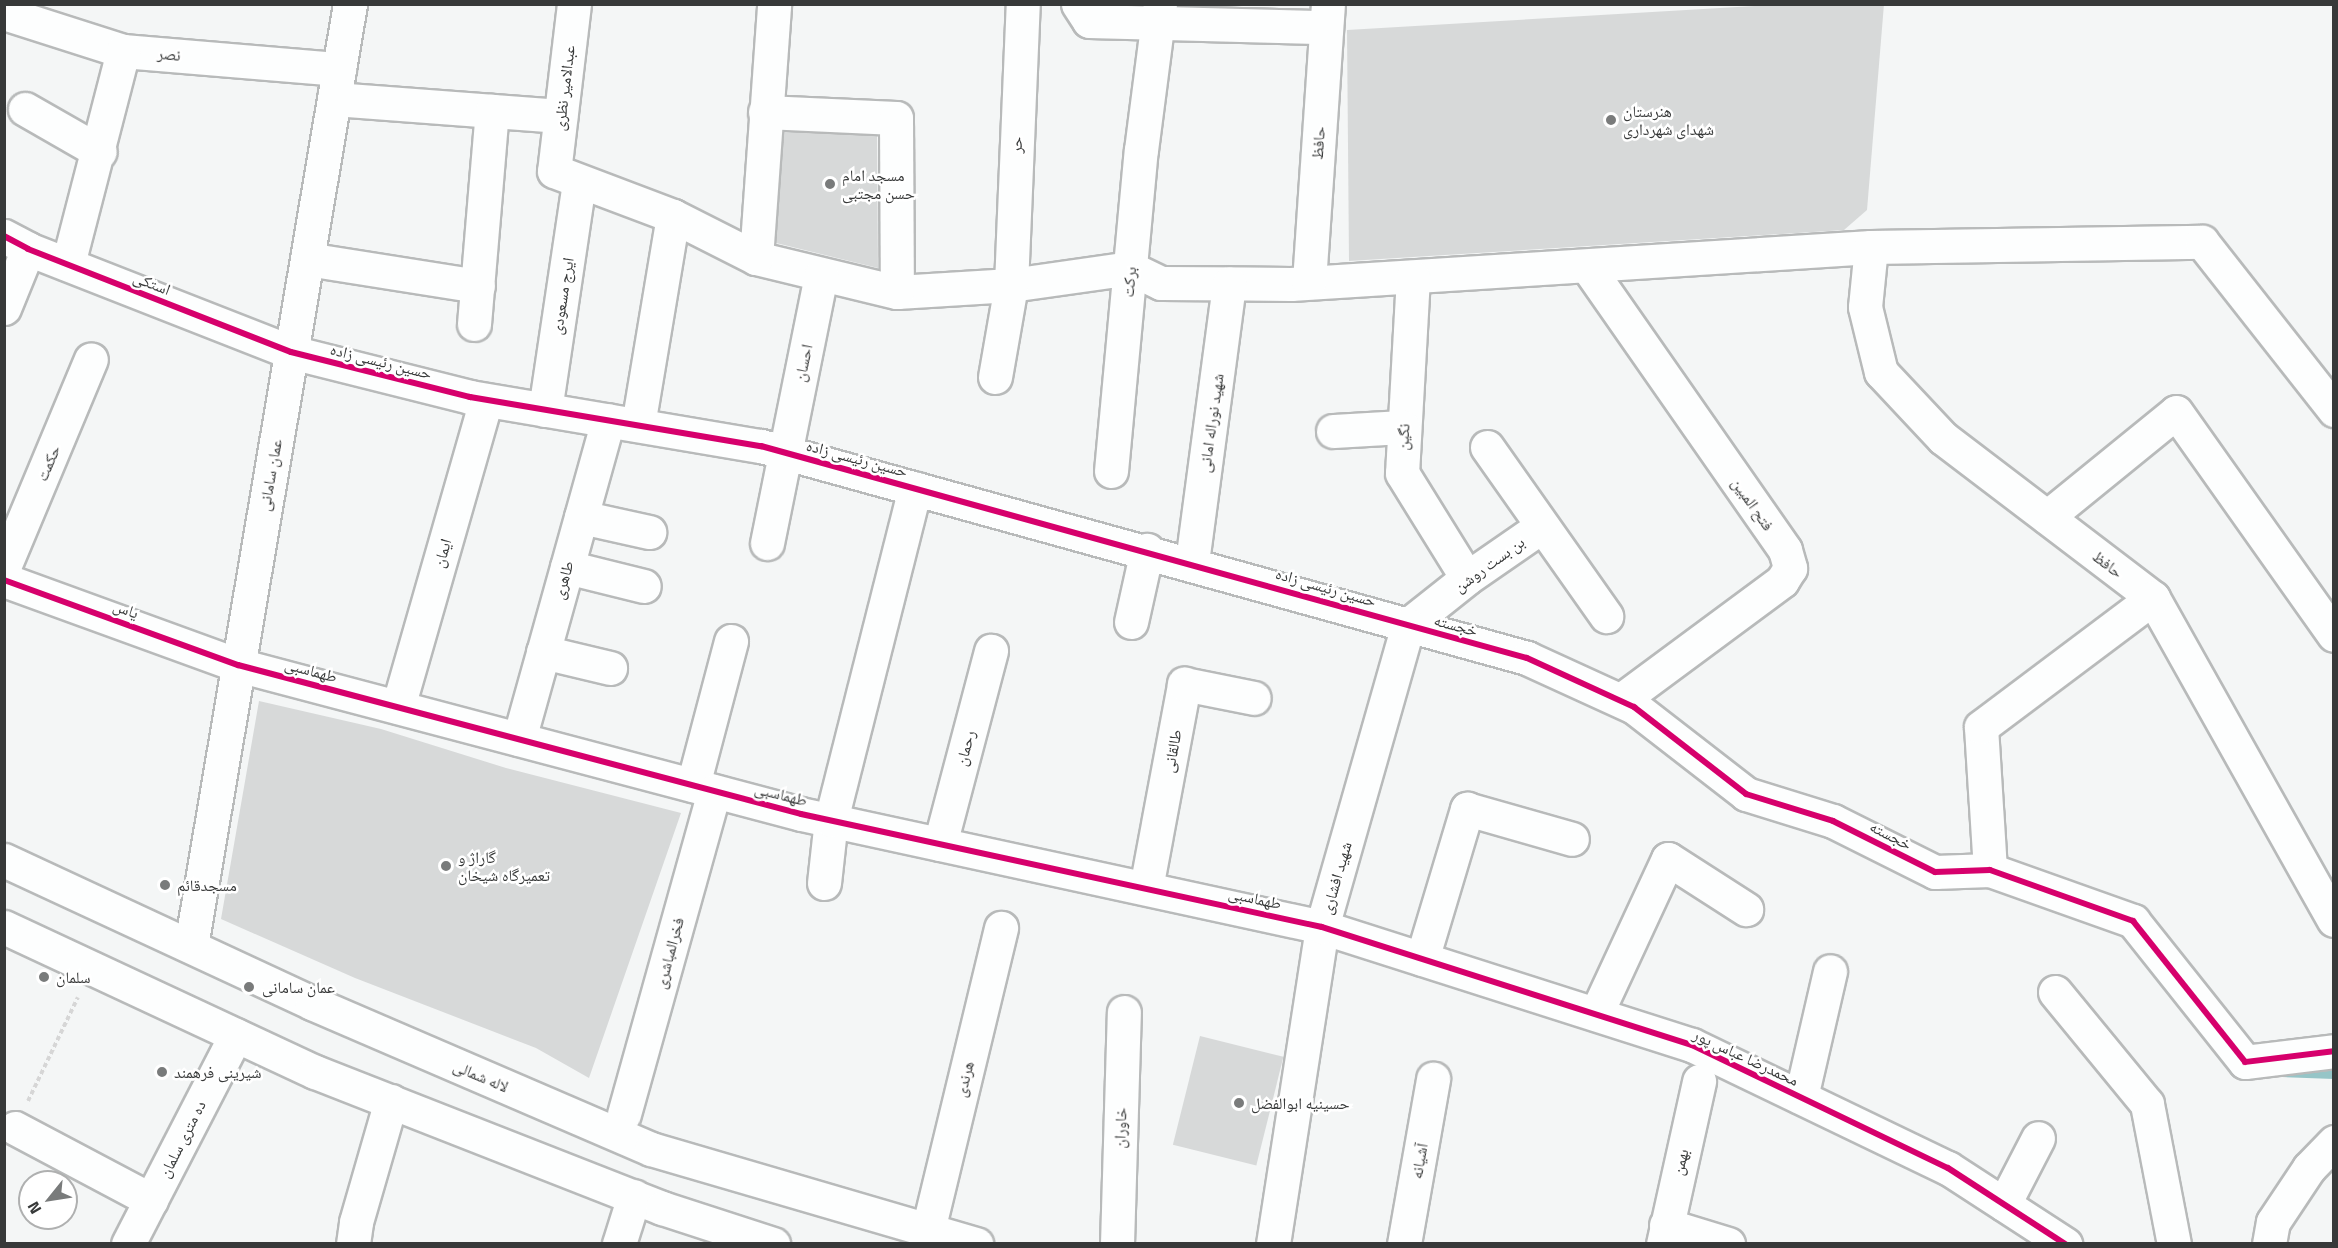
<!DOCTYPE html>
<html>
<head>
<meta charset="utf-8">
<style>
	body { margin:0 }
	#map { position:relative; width:2338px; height:1248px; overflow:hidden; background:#f4f6f6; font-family:"Titillium Web","Noto Naskh Arabic",sans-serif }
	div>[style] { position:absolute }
	.stream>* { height:9px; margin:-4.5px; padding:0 4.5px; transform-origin:4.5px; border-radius:4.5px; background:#96c5c7 }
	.building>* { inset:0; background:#d7d9d9; transform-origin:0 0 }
	.path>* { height:4px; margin-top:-2px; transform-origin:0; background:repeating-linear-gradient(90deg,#d6d6d6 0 4.5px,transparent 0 7.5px) }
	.roads { filter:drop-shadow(2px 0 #b8baba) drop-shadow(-2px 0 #b8baba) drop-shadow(0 2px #b8baba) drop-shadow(0 -2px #b8baba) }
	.minor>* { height:33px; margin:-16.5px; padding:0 16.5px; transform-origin:16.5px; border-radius:16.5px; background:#fdfefe }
	.major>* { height:33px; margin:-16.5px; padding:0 16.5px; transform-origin:16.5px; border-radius:16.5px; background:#fdfefe }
	.cycleway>* { height:6px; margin:-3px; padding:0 3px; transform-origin:3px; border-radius:3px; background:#d6006c }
	.dots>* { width:16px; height:16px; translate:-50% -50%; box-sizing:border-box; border:3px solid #fff; border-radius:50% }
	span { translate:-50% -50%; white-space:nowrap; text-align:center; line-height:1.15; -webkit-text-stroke:5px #fff; paint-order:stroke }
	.street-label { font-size:16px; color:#373939 }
	.poi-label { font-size:16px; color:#373939 }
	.left { translate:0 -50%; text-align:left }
	.frame { position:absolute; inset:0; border:6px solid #373939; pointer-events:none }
	.north { position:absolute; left:18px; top:1170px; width:60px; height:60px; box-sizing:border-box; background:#fff; border:2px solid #afb0b0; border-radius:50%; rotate:240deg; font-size:16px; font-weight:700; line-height:24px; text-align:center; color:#373939 }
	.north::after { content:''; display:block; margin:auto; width:21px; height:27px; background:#797b7b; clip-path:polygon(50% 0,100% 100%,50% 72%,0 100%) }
</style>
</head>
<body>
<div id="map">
	<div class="stream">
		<div style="left:2282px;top:1072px;width:52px;rotate:2.2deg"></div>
	</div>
	<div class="building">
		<div style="clip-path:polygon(1787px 4px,1884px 4px,1867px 210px,1844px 230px,1349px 261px,1347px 30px)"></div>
		<div style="clip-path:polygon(784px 132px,877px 136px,878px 268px,776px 243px)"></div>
		<div style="clip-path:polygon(259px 701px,381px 729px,506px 768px,681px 813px,589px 1078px,536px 1048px,355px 978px,221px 919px)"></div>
		<div style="left:1200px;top:1036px;width:86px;height:112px;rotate:14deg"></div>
	</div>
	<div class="path">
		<div style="left:28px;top:1101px;width:115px;rotate:-64.3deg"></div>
	</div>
	<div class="roads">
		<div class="minor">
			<div style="left:574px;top:4px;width:168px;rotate:96.8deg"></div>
			<div style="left:554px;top:171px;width:127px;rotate:20.7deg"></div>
			<div style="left:673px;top:216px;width:93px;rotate:26.8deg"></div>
			<div style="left:756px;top:258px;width:145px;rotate:13.6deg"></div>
			<div style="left:897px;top:292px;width:114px;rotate:-3.5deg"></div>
			<div style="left:1011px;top:285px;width:120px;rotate:-8.1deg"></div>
			<div style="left:1130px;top:268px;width:34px;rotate:26deg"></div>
			<div style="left:1161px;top:283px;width:130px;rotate:0.4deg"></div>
			<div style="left:1291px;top:284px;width:581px;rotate:-3.65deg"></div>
			<div style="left:1871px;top:247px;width:331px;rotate:-0.9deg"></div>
			<div style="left:2202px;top:242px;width:214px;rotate:51.8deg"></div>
			<div style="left:1078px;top:4px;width:20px;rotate:57deg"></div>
			<div style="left:1089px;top:21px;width:237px;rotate:1.5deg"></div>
			<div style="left:4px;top:13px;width:125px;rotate:17.7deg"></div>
			<div style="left:123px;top:51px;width:217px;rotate:4.8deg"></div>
			<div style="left:334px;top:99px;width:227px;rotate:4.3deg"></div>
			<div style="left:25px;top:109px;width:86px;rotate:29.8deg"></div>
			<div style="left:765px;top:112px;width:131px;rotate:2.6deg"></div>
			<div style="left:896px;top:118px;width:174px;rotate:89.7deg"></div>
			<div style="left:4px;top:236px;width:27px;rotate:28deg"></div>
			<div style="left:28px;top:249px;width:282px;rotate:21.4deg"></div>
			<div style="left:291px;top:352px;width:185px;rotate:14.1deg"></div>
			<div style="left:470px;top:397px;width:295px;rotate:9.6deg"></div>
			<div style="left:761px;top:446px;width:795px;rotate:15.47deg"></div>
			<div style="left:1527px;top:658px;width:118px;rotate:24.6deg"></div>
			<div style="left:1634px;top:707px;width:142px;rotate:37.8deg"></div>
			<div style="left:1746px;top:794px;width:91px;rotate:17.2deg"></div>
			<div style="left:1833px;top:821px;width:114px;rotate:26.6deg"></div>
			<div style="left:1935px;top:872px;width:55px;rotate:-2.1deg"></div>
			<div style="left:1990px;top:870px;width:152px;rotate:19.6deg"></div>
			<div style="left:2133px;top:921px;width:180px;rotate:51.5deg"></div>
			<div style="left:2245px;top:1062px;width:90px;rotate:-7deg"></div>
			<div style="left:1871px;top:247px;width:60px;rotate:95.7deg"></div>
			<div style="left:1865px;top:307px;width:67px;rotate:76.2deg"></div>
			<div style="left:1881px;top:372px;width:91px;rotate:46.8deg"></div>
			<div style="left:1943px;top:438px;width:264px;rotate:37.3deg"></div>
			<div style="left:2153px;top:598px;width:369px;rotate:60.7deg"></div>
			<div style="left:756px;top:258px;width:255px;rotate:-85.9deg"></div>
			<div style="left:307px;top:259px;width:173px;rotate:9deg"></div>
			<div style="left:68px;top:264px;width:220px;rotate:-75.5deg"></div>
			<div style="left:1587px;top:266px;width:346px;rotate:55.1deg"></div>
			<div style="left:1785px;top:550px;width:19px;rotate:74deg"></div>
			<div style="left:1790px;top:568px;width:15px;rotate:122deg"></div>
			<div style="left:1782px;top:581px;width:200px;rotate:143.5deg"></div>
			<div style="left:1413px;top:277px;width:196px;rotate:93.2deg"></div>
			<div style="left:1402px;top:473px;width:123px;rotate:58.2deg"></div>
			<div style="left:1309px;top:282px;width:279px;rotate:-86.1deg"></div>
			<div style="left:4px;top:308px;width:64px;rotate:-67.9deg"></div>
			<div style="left:474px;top:324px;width:214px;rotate:-85.2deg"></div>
			<div style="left:995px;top:377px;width:93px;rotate:-80.1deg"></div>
			<div style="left:1011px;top:285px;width:281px;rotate:-87.6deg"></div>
			<div style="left:545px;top:410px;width:230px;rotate:-81.5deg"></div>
			<div style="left:638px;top:425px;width:212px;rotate:-80.5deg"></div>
			<div style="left:1333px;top:431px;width:70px;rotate:-3.3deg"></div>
			<div style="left:1487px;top:447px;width:207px;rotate:54.8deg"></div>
			<div style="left:1111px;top:471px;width:322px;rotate:-84.7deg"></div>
			<div style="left:1141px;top:150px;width:147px;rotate:-82.6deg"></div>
			<div style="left:581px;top:517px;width:70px;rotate:12.4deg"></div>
			<div style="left:2047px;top:517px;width:166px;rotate:-39.1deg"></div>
			<div style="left:2176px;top:412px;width:273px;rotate:54.7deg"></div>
			<div style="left:767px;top:543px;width:274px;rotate:-78.6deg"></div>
			<div style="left:1192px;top:562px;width:281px;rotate:-82.4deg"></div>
			<div style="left:4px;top:567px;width:225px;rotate:-67.3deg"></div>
			<div style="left:567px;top:567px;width:79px;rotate:13.9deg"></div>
			<div style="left:4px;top:580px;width:249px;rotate:20deg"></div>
			<div style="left:238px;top:665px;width:582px;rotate:14.82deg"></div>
			<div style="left:801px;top:814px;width:533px;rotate:12.24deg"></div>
			<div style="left:1322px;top:927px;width:388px;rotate:17.7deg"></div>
			<div style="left:1692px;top:1045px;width:284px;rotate:25.7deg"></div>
			<div style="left:1948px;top:1168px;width:140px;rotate:33deg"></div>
			<div style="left:1131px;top:622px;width:74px;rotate:-77.5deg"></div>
			<div style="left:1408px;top:625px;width:75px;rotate:-38.5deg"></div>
			<div style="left:1467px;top:578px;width:91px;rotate:-34.7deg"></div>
			<div style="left:543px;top:652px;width:69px;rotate:13.4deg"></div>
			<div style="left:398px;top:707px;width:319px;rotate:-74deg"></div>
			<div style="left:519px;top:739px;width:331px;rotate:-74.4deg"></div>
			<div style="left:693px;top:785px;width:149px;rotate:-75.2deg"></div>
			<div style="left:940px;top:844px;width:200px;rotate:-75.2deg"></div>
			<div style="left:1990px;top:870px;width:143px;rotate:-93.6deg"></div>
			<div style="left:1981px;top:727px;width:215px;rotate:-36.9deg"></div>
			<div style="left:824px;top:883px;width:63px;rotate:-83.7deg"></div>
			<div style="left:831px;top:820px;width:342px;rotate:-75.8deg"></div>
			<div style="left:1146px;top:888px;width:208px;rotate:-79.4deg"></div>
			<div style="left:1184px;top:684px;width:71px;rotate:11.3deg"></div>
			<div style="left:191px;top:946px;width:955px;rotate:-80.42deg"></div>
			<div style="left:1422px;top:959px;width:157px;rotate:-73.3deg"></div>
			<div style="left:1467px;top:809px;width:109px;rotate:15.9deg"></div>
			<div style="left:2055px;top:992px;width:145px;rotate:50.6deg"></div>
			<div style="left:2147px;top:1104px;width:143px;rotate:79.1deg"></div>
			<div style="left:1596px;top:1014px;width:171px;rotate:-65.1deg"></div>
			<div style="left:1668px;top:859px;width:93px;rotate:32.7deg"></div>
			<div style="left:1801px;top:1097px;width:129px;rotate:-77deg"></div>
			<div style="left:624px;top:1114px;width:335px;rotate:-74.4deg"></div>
			<div style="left:15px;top:1128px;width:154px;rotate:27.9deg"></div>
			<div style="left:2004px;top:1204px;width:74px;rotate:-62.7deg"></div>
			<div style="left:1666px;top:1225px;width:65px;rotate:17deg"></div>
			<div style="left:928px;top:1230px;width:311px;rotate:-76.4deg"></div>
			<div style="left:128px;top:1244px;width:235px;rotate:-62.7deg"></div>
			<div style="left:353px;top:1244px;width:22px;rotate:-82deg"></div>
			<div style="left:356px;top:1222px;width:126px;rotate:-73.9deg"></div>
			<div style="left:619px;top:1244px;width:50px;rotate:-72.6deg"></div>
			<div style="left:1117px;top:1244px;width:232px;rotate:-88.3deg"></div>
			<div style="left:1273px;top:1244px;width:321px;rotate:-81.2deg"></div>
			<div style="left:1322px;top:927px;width:314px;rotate:-74.1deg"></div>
			<div style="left:1404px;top:1244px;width:168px;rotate:-80deg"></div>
			<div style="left:1663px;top:1244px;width:167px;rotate:-77.5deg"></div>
			<div style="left:2269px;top:1244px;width:22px;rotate:-80deg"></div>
			<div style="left:2273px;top:1222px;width:65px;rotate:-56.3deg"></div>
			<div style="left:2309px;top:1168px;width:36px;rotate:-46deg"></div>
		</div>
		<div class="major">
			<div style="left:4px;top:860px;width:340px;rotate:24.9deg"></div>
			<div style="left:312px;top:1003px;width:369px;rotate:23.3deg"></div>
			<div style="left:651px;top:1149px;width:339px;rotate:16.3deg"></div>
			<div style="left:4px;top:927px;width:343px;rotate:25deg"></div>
			<div style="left:315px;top:1072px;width:373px;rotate:21.4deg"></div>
			<div style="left:662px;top:1208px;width:117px;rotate:18deg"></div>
		</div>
	</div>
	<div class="cycleway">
		<div style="left:4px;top:236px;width:27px;rotate:28deg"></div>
		<div style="left:28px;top:249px;width:282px;rotate:21.4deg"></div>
		<div style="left:291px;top:352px;width:185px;rotate:14.1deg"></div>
		<div style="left:470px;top:397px;width:295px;rotate:9.6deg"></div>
		<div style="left:761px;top:446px;width:795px;rotate:15.47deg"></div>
		<div style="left:1527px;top:658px;width:118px;rotate:24.6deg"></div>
		<div style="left:1634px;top:707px;width:142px;rotate:37.8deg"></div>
		<div style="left:1746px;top:794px;width:91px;rotate:17.2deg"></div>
		<div style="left:1833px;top:821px;width:114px;rotate:26.6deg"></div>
		<div style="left:1935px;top:872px;width:55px;rotate:-2.1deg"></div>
		<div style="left:1990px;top:870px;width:152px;rotate:19.6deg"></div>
		<div style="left:2133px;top:921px;width:180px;rotate:51.5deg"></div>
		<div style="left:2245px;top:1062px;width:90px;rotate:-7deg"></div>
		<div style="left:4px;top:580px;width:249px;rotate:20deg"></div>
		<div style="left:238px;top:665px;width:582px;rotate:14.82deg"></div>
		<div style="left:801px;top:814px;width:533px;rotate:12.24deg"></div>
		<div style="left:1322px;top:927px;width:388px;rotate:17.7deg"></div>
		<div style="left:1692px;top:1045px;width:284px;rotate:25.7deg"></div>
		<div style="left:1948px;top:1168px;width:140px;rotate:33deg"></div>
	</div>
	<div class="dots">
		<div style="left:1611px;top:120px;background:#797b7b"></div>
		<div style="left:830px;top:184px;background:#797b7b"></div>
		<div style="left:446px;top:866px;background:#797b7b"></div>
		<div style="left:165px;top:885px;background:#797b7b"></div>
		<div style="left:44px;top:977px;background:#797b7b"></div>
		<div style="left:249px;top:987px;background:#797b7b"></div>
		<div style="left:162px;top:1072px;background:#797b7b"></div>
		<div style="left:1239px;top:1103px;background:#797b7b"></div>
	</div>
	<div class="street-label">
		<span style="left:169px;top:54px;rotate:5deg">نصر</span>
		<span style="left:564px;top:88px;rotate:-83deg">عبدالامیر نظری</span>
		<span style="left:1318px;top:143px;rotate:-86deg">حافظ</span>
		<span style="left:1016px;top:145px;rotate:-88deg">حر</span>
		<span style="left:1129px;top:282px;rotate:-85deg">برکت</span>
		<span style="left:152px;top:283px;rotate:21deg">استکی</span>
		<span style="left:562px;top:296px;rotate:-81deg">ایرج مسعودی</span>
		<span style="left:381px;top:361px;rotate:14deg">حسین رئیسی زاده</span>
		<span style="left:803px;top:363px;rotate:-78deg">احسان</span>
		<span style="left:1211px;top:423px;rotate:-82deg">شهید نوراله امانی</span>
		<span style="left:1403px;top:437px;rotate:-87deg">نگین</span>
		<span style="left:857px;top:458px;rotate:15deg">حسین رئیسی زاده</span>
		<span style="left:48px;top:463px;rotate:-67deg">حکمت</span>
		<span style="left:270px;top:475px;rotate:-80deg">عمان سامانی</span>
		<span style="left:1753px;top:504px;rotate:55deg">فتح المبین</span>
		<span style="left:442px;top:553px;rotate:-74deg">ایمان</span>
		<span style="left:1489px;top:564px;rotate:-36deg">بن بست روشن</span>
		<span style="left:2108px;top:564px;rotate:37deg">حافظ</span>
		<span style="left:563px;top:580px;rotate:-75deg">طاهری</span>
		<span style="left:1326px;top:587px;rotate:16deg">حسین رئیسی زاده</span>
		<span style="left:126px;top:609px;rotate:20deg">یاس</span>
		<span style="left:1456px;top:625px;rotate:15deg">خجسته</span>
		<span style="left:311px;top:670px;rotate:15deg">طهماسبی</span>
		<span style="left:965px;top:748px;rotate:-75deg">رحمان</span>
		<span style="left:1172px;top:751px;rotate:-79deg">طالقانی</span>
		<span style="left:781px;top:794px;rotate:14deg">طهماسبی</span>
		<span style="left:1891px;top:835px;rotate:27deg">خجسته</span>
		<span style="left:1336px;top:878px;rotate:-74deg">شهید افشاری</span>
		<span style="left:1255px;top:898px;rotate:12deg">طهماسبی</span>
		<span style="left:669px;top:953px;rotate:-75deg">فخرالمباشری</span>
		<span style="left:1746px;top:1057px;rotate:25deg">محمدرضا عباس پور</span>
		<span style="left:481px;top:1076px;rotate:23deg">لاله شمالی</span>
		<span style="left:964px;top:1079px;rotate:-76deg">هرندی</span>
		<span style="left:1120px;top:1128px;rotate:-88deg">خاوران</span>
		<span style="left:182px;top:1139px;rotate:-63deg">ده متری سلمان</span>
		<span style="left:1419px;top:1161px;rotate:-80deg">آشیانه</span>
		<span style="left:1680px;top:1162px;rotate:-77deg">بهمن</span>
	</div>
	<div class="poi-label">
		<span class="left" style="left:1623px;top:120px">هنرستان<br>شهدای شهرداری</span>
		<span class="left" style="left:842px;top:184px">مسجد امام<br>حسن مجتبی</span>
		<span class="left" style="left:458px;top:866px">گاراژ و<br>تعمیرگاه شیخان</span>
		<span class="left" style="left:177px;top:885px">مسجدقائم</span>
		<span class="left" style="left:56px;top:977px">سلمان</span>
		<span class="left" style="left:262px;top:987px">عمان سامانی</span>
		<span class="left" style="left:174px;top:1072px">شیرینی فرهمند</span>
		<span class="left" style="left:1251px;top:1103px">حسینیه ابوالفضل</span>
	</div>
	<div class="frame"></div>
	<div class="north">N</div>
</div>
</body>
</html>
